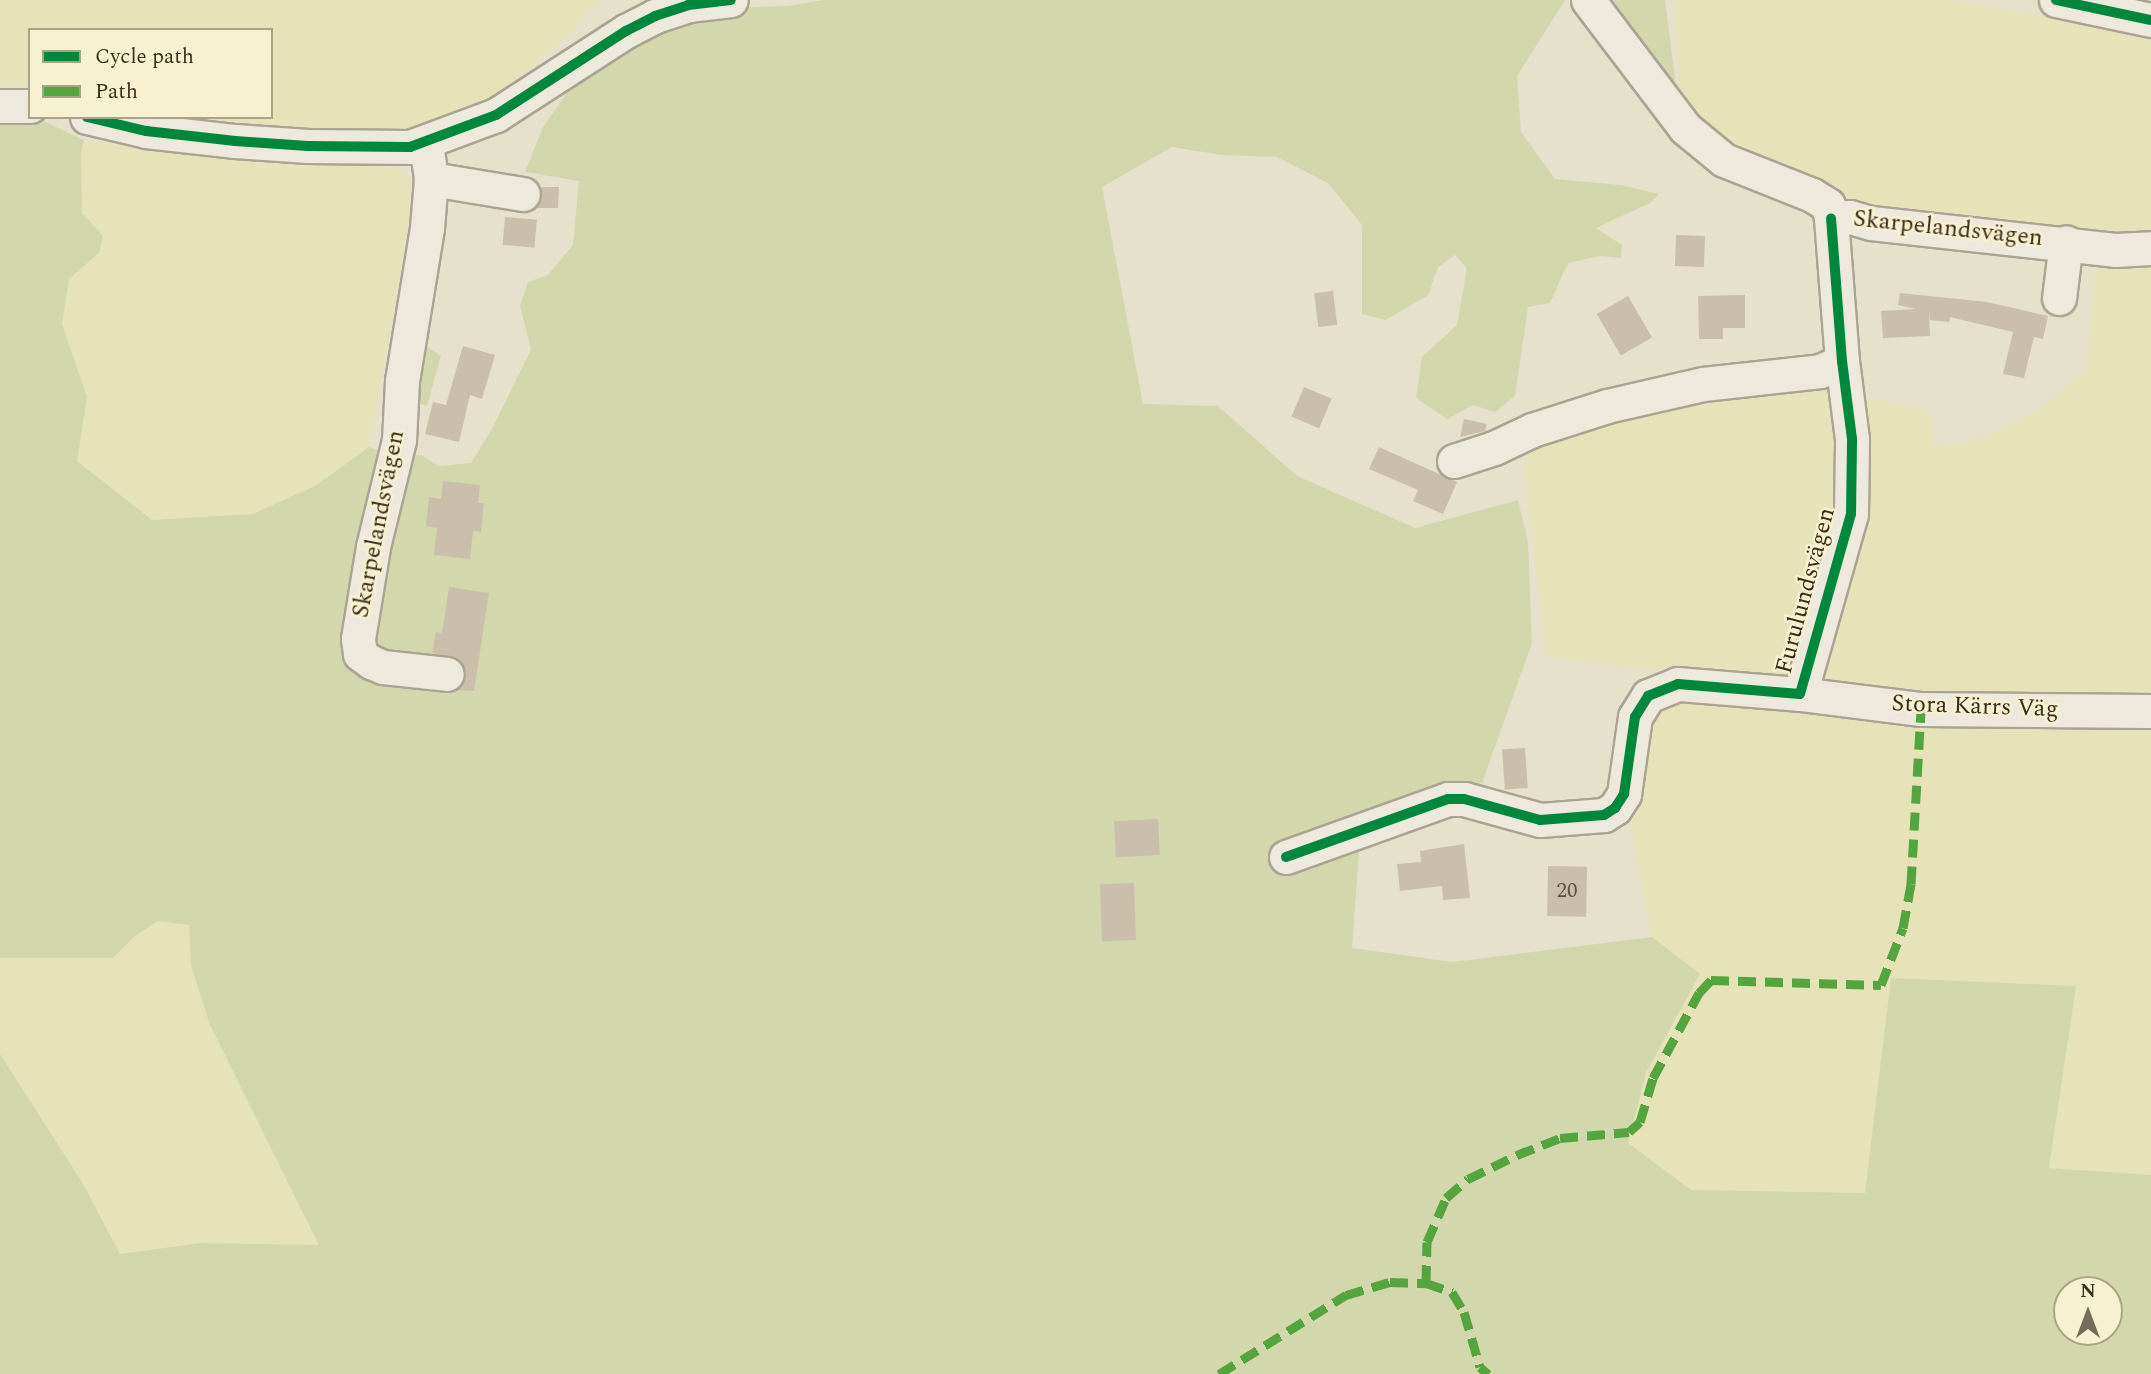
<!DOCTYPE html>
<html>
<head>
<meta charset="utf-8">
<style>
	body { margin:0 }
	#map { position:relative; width:2151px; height:1374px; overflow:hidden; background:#e6e1ca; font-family:Spectral,serif }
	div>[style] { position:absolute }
	.farmland>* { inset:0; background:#e7e3b9 }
	.green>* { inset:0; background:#d2d8ab }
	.building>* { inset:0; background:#cabfab; transform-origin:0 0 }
	.roads { filter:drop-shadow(2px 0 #aba494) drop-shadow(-2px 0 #aba494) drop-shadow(0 2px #aba494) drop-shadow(0 -2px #aba494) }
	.minor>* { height:33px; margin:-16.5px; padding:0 16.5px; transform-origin:16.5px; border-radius:16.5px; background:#edeadd }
	.quiet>* { height:9px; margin-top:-4.5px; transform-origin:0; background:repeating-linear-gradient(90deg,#54a440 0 18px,transparent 0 27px) }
	.cycleway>* { height:10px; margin:-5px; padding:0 5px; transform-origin:5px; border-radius:5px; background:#00873e }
	span { translate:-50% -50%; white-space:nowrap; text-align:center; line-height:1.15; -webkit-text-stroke:5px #f8f1cf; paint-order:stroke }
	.number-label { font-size:21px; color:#5e523f }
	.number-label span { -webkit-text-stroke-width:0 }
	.street-label { font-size:24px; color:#3a2e1b }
	.legend { position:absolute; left:28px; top:28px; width:245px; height:91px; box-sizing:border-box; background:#f8f1cf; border:2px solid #aca387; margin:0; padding:9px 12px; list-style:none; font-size:21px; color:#3a2e1b }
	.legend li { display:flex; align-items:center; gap:14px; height:35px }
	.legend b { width:35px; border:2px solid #aca387 }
	.north { position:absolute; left:2053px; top:1276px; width:70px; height:70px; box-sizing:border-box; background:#f8f1cf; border:2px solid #aca387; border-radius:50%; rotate:0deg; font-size:19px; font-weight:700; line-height:28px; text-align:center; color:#3a2e1b }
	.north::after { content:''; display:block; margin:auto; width:24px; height:32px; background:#766d58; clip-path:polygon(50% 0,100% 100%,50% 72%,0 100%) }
</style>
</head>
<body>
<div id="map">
	<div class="farmland">
		<div style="clip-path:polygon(0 0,597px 0,575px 29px,500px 94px,405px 131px,233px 127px,178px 117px,271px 117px,271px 30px,30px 30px,30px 85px,0 86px)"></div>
		<div style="clip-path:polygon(1674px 0,1953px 0,2151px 37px,2151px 1175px,2049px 1169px,2076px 986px,1891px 978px,1865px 1193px,1690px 1190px,1628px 1143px,1646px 1073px,1700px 975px,1652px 937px,1630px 816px,1644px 720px,1664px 671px,1546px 657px,1524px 470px,1529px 449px,1633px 409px,1837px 376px,1868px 399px,1915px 406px,1932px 418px,1933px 447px,1977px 440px,2038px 411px,2087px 369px,2094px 282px,2093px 228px,1929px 217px,1861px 204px,1745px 161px,1681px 106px)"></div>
		<div style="clip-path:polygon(84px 140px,145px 148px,399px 168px,413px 182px,411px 210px,369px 447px,317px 485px,253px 514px,152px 520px,77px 460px,87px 397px,62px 324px,69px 279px,99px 253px,82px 213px,81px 155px)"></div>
		<div style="clip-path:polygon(158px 921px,190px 925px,191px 966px,210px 1025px,320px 1246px,201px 1243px,120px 1254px,82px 1182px,0 1054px,0 958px,113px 958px,135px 936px)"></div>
	</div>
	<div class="green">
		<div style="clip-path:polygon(evenodd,823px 0,1565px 0,1517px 76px,1521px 132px,1555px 179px,1621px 185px,1659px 194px,1650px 203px,1596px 228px,1622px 245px,1621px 258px,1599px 256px,1568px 263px,1550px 303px,1528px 307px,1515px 396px,1495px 412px,1473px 405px,1447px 419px,1416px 398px,1422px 357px,1457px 325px,1467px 268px,1455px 255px,1438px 267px,1428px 295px,1386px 320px,1362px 314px,1362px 225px,1328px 183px,1277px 157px,1222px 155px,1172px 147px,1102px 187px,1143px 404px,1218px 406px,1297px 476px,1415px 528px,1518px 500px,1528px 542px,1532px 643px,1482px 783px,1361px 823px,1352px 948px,1453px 962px,1652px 937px,1700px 974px,1646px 1073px,1628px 1143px,1691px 1190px,1865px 1193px,1891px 978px,2076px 986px,2049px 1168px,2151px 1175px,2151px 1374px,0 1374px,0 1054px,82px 1182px,120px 1254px,201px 1243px,319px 1245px,210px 1025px,191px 966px,189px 925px,158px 921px,135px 936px,113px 958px,0 958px,0 119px,39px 119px,84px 140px,81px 155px,82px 213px,103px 236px,99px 253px,69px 279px,62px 324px,87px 397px,77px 461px,152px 520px,253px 514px,317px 485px,369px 447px,394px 456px,421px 455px,439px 466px,471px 463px,492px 429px,531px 350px,520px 306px,528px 282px,548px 275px,573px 245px,579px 181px,525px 172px,543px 127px,571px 87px,613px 51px,709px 8px,789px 6px,823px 0,2067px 1290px,2109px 1290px,2109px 1332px,2067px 1332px,2067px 1290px)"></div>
		<div style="clip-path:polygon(1604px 0,1665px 0,1677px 94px)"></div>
		<div style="clip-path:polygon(417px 340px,441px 356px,427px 406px,417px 403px)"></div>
	</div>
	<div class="building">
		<div style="clip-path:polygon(541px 187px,559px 187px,558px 208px,536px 208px,542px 198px)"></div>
		<div style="left:505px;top:217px;width:32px;height:28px;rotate:5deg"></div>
		<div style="left:1676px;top:235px;width:29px;height:31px;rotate:2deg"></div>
		<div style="left:1333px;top:291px;width:34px;height:19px;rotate:83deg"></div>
		<div style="clip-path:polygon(1900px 293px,1987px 302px,2048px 316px,2043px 339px,2034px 337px,2024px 378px,2003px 374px,2013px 332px,1950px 317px,1949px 322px,1930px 320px,1929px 312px,1930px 336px,1883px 338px,1881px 311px,1916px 309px,1898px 305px)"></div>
		<div style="clip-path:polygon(1745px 295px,1745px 328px,1723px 328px,1723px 339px,1699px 339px,1698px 296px)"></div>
		<div style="left:1628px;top:296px;width:48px;height:36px;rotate:60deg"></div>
		<div style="clip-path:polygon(463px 346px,495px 355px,482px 399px,470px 395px,459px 442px,425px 434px,433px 402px,446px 405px)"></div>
		<div style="left:1304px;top:387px;width:30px;height:32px;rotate:23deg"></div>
		<div style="clip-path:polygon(1464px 419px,1487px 424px,1485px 431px,1460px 437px)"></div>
		<div style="clip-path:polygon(1379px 447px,1457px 482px,1443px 514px,1413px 501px,1418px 490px,1369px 469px)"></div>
		<div style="clip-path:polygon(443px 481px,480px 485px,478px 503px,484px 503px,481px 532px,473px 531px,470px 559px,434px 555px,437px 528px,426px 526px,429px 497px,441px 499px)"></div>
		<div style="clip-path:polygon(449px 587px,489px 593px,474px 691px,457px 690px,466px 675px,459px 659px,432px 653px,436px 632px,442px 633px)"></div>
		<div style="left:1525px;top:748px;width:40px;height:23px;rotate:86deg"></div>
		<div style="left:1158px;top:819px;width:36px;height:44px;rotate:87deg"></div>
		<div style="clip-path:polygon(1464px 844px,1470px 898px,1443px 900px,1442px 886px,1400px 891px,1397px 864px,1421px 862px,1420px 851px)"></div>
		<div style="left:1548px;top:866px;width:39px;height:50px;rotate:1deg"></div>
		<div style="left:1134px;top:883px;width:57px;height:34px;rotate:88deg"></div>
	</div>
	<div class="roads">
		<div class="minor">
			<div style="left:1588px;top:0;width:161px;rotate:52.8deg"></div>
			<div style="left:1685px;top:128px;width:50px;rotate:39.4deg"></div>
			<div style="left:1724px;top:160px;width:95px;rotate:21.7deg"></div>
			<div style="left:1812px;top:195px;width:19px;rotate:32deg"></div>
			<div style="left:1828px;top:205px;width:13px;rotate:77deg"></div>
			<div style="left:1831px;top:218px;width:19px;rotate:-3deg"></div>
			<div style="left:1850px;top:217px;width:22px;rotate:16deg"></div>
			<div style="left:1871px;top:223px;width:245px;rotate:6.3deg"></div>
			<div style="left:2115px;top:250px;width:36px;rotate:-3deg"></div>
			<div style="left:2056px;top:0;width:97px;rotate:11.9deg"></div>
			<div style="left:0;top:106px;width:30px"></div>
			<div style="left:87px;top:117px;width:61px;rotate:13.3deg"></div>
			<div style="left:146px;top:131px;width:90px;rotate:6.4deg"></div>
			<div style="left:235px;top:141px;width:73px;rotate:3.9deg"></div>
			<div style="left:308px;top:146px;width:102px;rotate:0.6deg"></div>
			<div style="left:410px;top:147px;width:92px;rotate:-20.4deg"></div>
			<div style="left:496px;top:115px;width:155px;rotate:-32.9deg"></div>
			<div style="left:626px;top:31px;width:33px;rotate:-27deg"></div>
			<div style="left:655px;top:16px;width:35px;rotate:-18deg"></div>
			<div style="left:688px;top:5px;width:43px;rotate:-6.6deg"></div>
			<div style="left:426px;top:143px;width:36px;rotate:82deg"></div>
			<div style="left:431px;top:179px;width:49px;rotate:94.7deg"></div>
			<div style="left:427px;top:228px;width:155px;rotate:99.3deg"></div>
			<div style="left:402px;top:381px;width:59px;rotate:92.9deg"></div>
			<div style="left:399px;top:440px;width:110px;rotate:103.7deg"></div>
			<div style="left:373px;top:547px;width:93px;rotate:99.3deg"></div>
			<div style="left:358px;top:639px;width:15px;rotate:82deg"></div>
			<div style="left:360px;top:654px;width:14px;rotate:36deg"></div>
			<div style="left:371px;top:662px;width:13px;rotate:23deg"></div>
			<div style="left:383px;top:667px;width:64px;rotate:6.2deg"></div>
			<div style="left:431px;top:179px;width:93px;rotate:9.3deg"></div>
			<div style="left:2059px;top:298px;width:56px;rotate:-82.9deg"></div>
			<div style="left:1454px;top:461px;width:42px;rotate:-18deg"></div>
			<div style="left:1494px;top:448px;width:42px;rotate:-25.3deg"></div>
			<div style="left:1532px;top:430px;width:79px;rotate:-17.7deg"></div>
			<div style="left:1607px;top:406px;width:98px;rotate:-12.9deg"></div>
			<div style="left:1703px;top:384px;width:118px;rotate:-6.3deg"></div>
			<div style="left:1820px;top:371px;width:24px;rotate:-24deg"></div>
			<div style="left:1800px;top:694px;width:122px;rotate:7.1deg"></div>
			<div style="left:1921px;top:709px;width:230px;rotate:0.5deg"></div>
			<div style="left:1286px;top:857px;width:172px;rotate:-19.7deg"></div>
			<div style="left:1448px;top:799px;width:16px"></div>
			<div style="left:1464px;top:799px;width:79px;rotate:15.4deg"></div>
			<div style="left:1540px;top:820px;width:64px;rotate:-4.5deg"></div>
			<div style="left:1604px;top:815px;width:13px;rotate:-32deg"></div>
			<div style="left:1615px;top:808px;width:17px;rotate:-57deg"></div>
			<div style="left:1624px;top:794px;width:78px;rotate:-81.9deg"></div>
			<div style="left:1635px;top:717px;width:25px;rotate:-58deg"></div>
			<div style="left:1648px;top:696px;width:32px;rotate:-22deg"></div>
			<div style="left:1678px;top:684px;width:122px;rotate:4.7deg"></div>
			<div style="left:1800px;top:694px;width:187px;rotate:-74.2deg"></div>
			<div style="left:1851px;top:514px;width:75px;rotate:-89.2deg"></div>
			<div style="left:1852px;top:439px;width:79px;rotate:-97.3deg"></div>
			<div style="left:1842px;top:361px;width:143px;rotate:-94.4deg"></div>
		</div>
	</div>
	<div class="quiet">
		<div style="left:1426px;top:1283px;width:41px;rotate:-88.6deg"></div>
		<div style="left:1427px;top:1242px;width:48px;rotate:-66.6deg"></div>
		<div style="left:1446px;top:1198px;width:29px;rotate:-41deg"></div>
		<div style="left:1468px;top:1179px;width:55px;rotate:-26.1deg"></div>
		<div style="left:1517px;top:1155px;width:46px;rotate:-21.6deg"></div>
		<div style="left:1560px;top:1138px;width:69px;rotate:-5deg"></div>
		<div style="left:1629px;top:1132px;width:15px;rotate:-42deg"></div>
		<div style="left:1640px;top:1122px;width:46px;rotate:-73.5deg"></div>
		<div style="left:1653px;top:1078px;width:97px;rotate:-61.6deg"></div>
		<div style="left:1699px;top:993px;width:18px;rotate:-47deg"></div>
		<div style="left:1711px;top:980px;width:170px;rotate:1.7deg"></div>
		<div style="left:1881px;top:985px;width:61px;rotate:-68.9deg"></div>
		<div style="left:1903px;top:928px;width:45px;rotate:-79.7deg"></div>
		<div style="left:1911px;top:884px;width:175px;rotate:-86.7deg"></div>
		<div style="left:1219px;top:1374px;width:150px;rotate:-31.9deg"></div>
		<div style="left:1346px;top:1295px;width:46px;rotate:-16.5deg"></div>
		<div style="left:1390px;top:1282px;width:36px;rotate:2deg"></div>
		<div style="left:1426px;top:1283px;width:28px;rotate:19deg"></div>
		<div style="left:1452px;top:1292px;width:23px;rotate:59deg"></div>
		<div style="left:1464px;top:1312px;width:57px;rotate:73.8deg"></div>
		<div style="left:1480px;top:1367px;width:11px;rotate:41deg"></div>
	</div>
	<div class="cycleway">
		<div style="left:2056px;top:0;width:97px;rotate:11.9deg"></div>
		<div style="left:87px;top:117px;width:61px;rotate:13.3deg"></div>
		<div style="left:146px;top:131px;width:90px;rotate:6.4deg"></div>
		<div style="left:235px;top:141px;width:73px;rotate:3.9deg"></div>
		<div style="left:308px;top:146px;width:102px;rotate:0.6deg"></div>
		<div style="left:410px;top:147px;width:92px;rotate:-20.4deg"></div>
		<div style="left:496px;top:115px;width:155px;rotate:-32.9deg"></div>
		<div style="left:626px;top:31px;width:33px;rotate:-27deg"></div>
		<div style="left:655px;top:16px;width:35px;rotate:-18deg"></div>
		<div style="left:688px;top:5px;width:43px;rotate:-6.6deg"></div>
		<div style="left:1286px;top:857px;width:172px;rotate:-19.7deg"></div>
		<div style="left:1448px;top:799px;width:16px"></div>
		<div style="left:1464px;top:799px;width:79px;rotate:15.4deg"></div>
		<div style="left:1540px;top:820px;width:64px;rotate:-4.5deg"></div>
		<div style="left:1604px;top:815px;width:13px;rotate:-32deg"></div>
		<div style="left:1615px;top:808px;width:17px;rotate:-57deg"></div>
		<div style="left:1624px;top:794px;width:78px;rotate:-81.9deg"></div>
		<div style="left:1635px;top:717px;width:25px;rotate:-58deg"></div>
		<div style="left:1648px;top:696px;width:32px;rotate:-22deg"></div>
		<div style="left:1678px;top:684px;width:122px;rotate:4.7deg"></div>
		<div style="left:1800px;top:694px;width:187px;rotate:-74.2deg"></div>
		<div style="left:1851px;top:514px;width:75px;rotate:-89.2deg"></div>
		<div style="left:1852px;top:439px;width:79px;rotate:-97.3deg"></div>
		<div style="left:1842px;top:361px;width:143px;rotate:-94.4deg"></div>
	</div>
	<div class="number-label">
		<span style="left:1567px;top:891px">20</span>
	</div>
	<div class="street-label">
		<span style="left:1948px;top:229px;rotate:6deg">Skarpelandsvägen</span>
		<span style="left:379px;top:524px;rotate:-79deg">Skarpelandsvägen</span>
		<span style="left:1806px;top:591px;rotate:-75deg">Furulundsvägen</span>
		<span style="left:1975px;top:707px;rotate:2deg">Stora Kärrs Väg</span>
	</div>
	<ul class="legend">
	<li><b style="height:9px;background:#00873e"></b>Cycle path</li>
	<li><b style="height:9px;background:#54a440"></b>Path</li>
	</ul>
	<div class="north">N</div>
</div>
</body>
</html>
